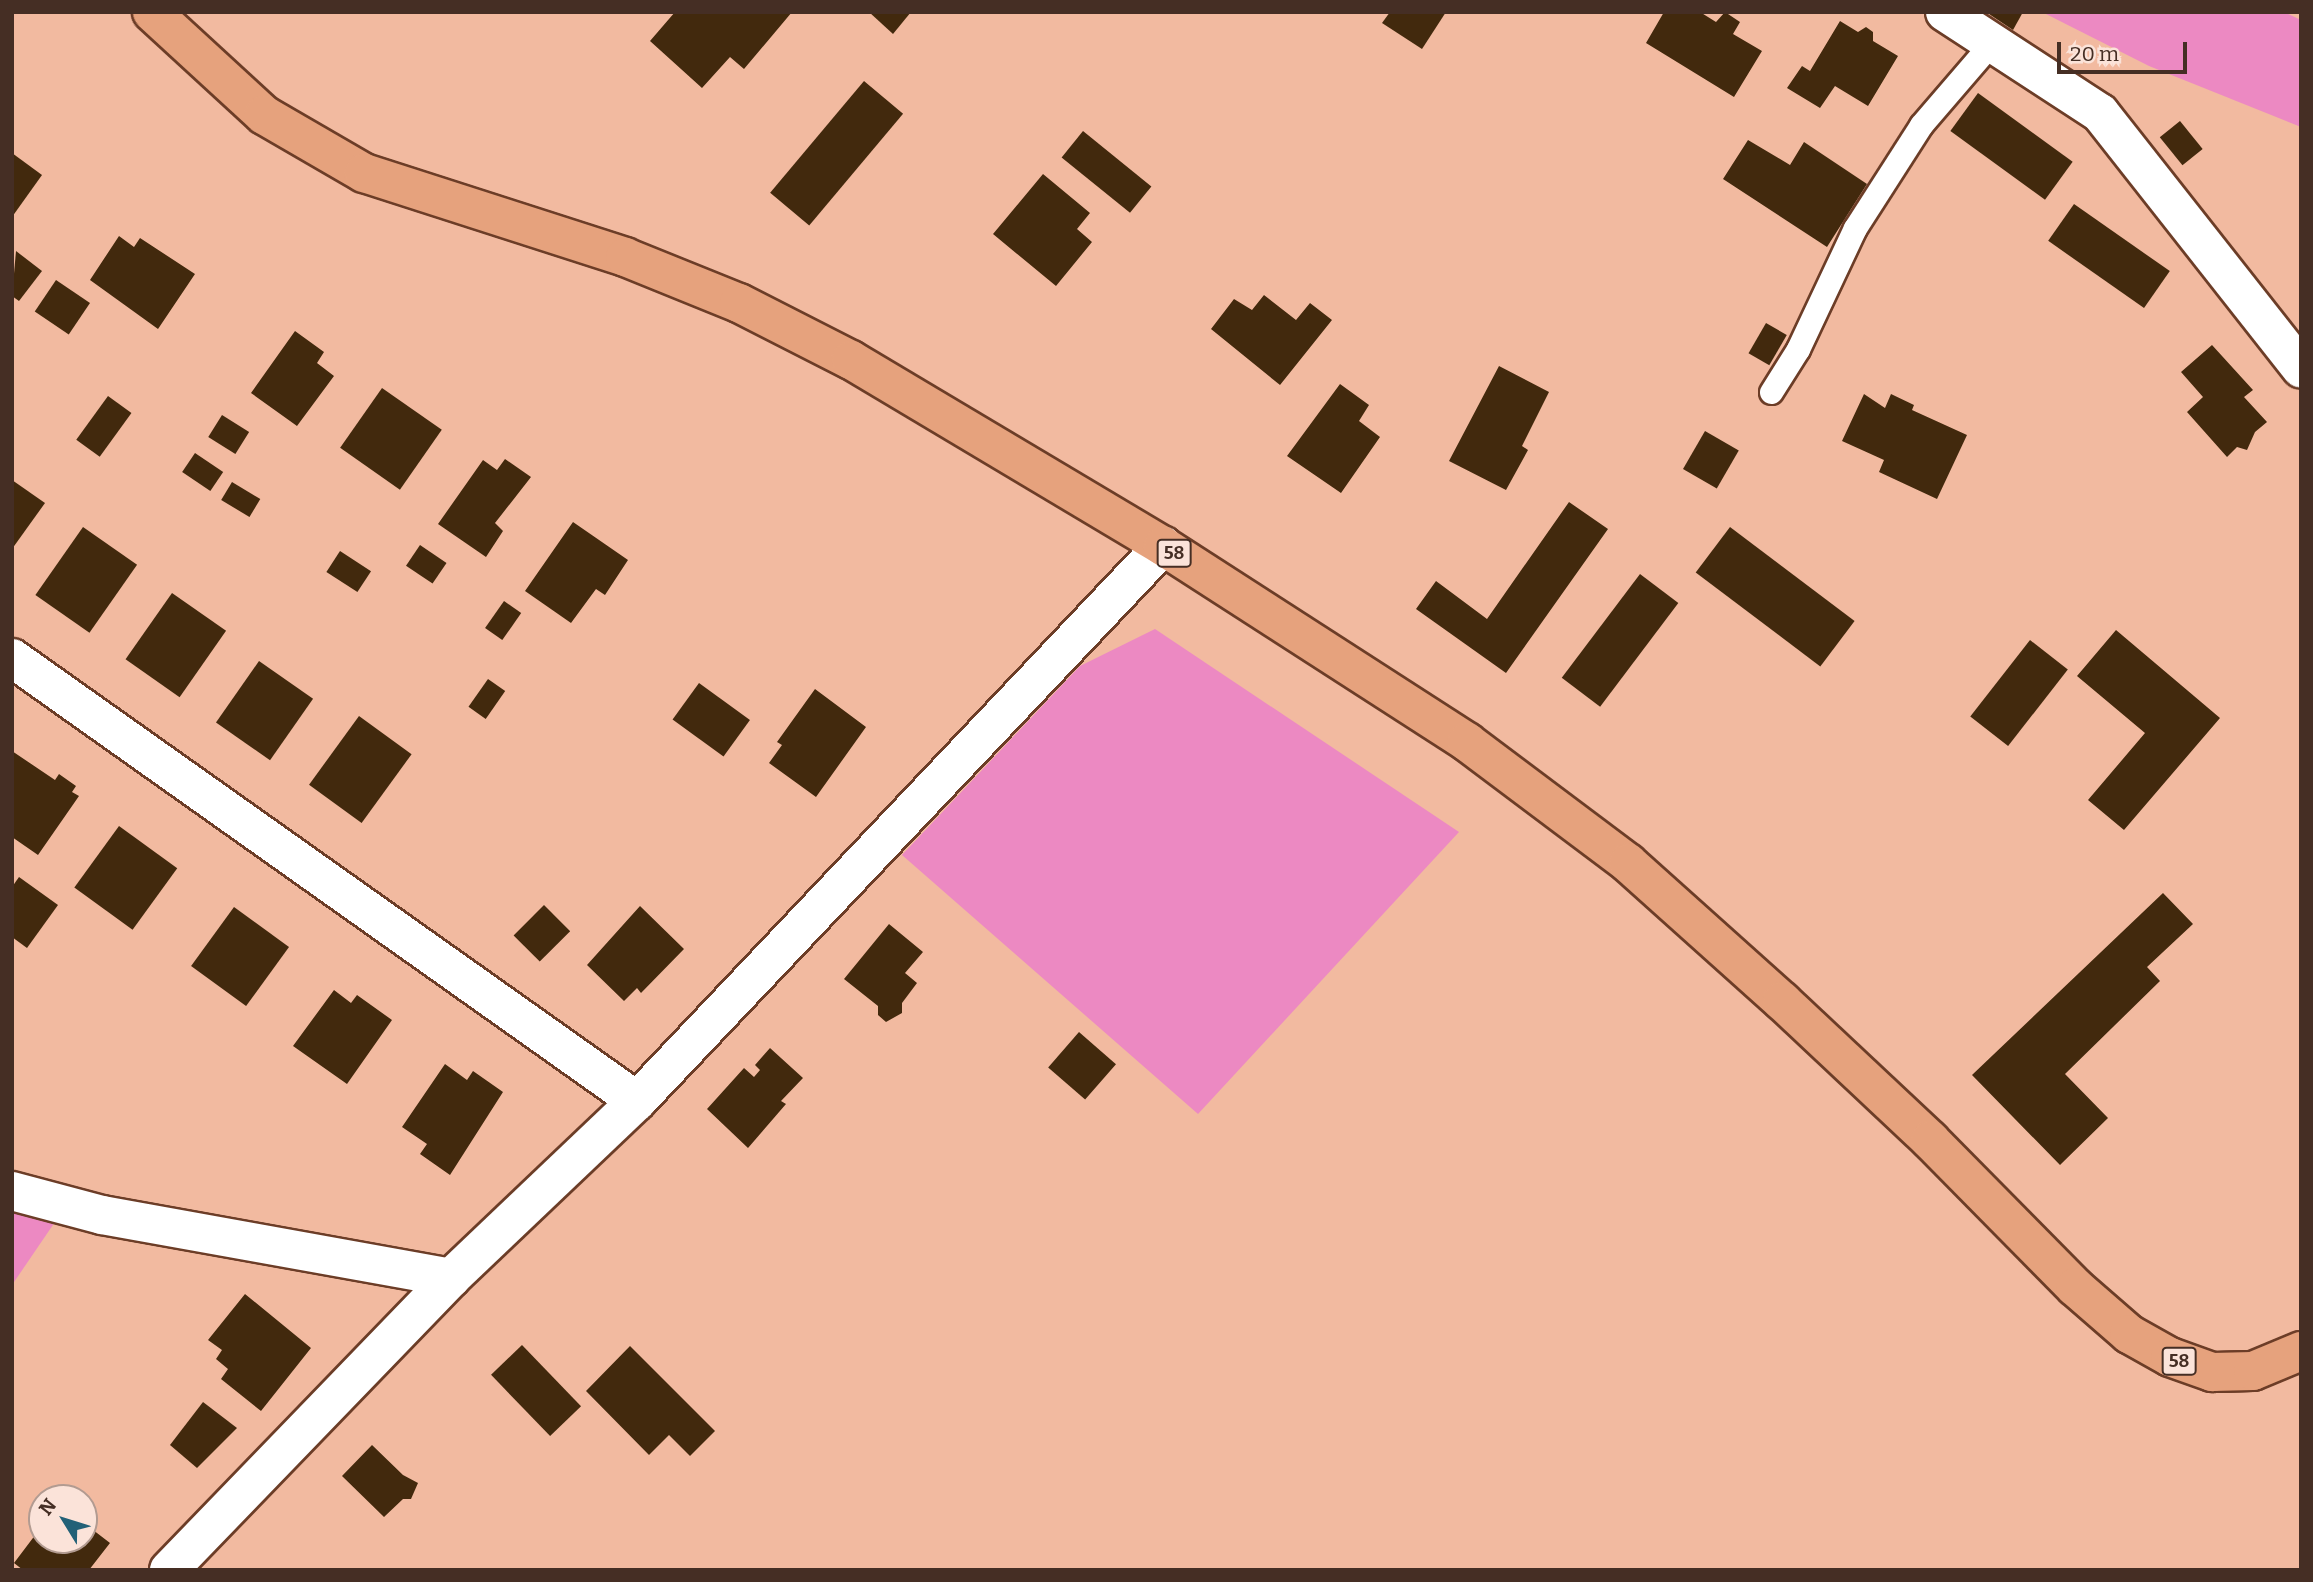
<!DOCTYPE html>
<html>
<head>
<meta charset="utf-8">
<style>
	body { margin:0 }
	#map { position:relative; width:2313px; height:1582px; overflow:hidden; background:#f2baa0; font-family:Bitter,serif }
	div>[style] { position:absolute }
	.green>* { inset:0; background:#ec89c2 }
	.building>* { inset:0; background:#42290d; transform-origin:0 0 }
	.roads { filter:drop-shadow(2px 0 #6c3d27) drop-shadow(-2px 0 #6c3d27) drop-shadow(0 2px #6c3d27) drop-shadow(0 -2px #6c3d27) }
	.lane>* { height:23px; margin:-11.5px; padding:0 11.5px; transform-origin:11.5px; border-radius:11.5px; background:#fff }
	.street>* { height:38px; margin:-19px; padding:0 19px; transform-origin:19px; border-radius:19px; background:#fff }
	.primary>* { height:38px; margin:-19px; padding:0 19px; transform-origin:19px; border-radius:19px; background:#e6a27d }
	span { translate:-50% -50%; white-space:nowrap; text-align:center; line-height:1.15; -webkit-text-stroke:7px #fbe3d9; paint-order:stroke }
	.shield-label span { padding:2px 5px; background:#fbe3d9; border:2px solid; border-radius:5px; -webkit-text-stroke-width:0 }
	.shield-label { font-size:18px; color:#452e24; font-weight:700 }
	.frame { position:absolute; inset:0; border:14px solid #452e24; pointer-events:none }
	.north { position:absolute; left:28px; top:1484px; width:70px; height:70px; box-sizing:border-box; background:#fbe3d9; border:2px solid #b29b91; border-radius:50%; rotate:308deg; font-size:19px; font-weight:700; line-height:28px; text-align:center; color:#452e24 }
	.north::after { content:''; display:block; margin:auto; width:24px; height:32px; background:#236177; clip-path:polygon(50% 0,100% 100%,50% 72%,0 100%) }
	.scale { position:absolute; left:2057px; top:42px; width:130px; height:32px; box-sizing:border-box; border:4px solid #452e24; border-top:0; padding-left:9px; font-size:21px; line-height:24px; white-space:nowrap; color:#452e24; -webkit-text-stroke:5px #fbe3d9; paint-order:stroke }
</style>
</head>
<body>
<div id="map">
	<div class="green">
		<div style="clip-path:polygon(2042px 12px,2284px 12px,2301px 20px,2301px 127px,2149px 66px)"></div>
		<div style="clip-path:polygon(1155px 629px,1459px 832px,1198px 1114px,902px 855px,1080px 666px)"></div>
		<div style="clip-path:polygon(12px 1207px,57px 1219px,12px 1285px)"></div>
	</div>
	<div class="building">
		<div style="clip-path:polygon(675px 12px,792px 12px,744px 69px,730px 57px,702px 88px,650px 41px)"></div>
		<div style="clip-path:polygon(869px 12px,911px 12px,893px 34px)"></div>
		<div style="clip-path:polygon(1390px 12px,1446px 12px,1422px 49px,1382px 23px)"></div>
		<div style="clip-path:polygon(1664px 12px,1700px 12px,1716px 22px,1725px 12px,1740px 22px,1733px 34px,1762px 51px,1734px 97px,1646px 43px)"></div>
		<div style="clip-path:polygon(1986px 12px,2023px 12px,2013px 30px)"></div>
		<div style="clip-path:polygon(1840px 21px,1858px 32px,1866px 27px,1873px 32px,1873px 41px,1898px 56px,1868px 106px,1835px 86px,1820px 108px,1787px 88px,1802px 66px,1810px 71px)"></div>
		<div style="left:864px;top:81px;width:51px;height:146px;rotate:40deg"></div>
		<div style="left:1978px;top:93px;width:117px;height:47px;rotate:36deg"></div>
		<div style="left:2180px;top:121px;width:36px;height:26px;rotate:51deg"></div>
		<div style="left:1083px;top:131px;width:88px;height:34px;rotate:39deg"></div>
		<div style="clip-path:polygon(1748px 140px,1790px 165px,1804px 142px,1867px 184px,1827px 247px,1723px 179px)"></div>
		<div style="clip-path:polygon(12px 153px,42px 175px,12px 217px)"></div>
		<div style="clip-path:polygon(1043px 174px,1090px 213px,1077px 229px,1092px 242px,1056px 286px,993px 234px)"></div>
		<div style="left:2074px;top:204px;width:117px;height:45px;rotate:35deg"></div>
		<div style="clip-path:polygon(119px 236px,134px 247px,140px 238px,195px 274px,158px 329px,90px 280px)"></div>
		<div style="clip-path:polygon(16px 251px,42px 271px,19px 301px,12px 296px)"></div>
		<div style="left:56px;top:280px;width:41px;height:38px;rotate:34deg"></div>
		<div style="clip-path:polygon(1264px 295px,1296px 320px,1310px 303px,1332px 320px,1280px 385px,1211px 329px,1234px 299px,1252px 310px)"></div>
		<div style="left:1766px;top:323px;width:24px;height:35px;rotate:30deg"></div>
		<div style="clip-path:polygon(295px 331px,324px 352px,317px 363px,334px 376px,297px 426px,251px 393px)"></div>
		<div style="clip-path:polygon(2212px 345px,2253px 390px,2244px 397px,2267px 422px,2255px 432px,2247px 450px,2237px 447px,2227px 457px,2187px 412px,2203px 397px,2181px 372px)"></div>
		<div style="clip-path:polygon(1499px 366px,1549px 392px,1522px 446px,1528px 450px,1506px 490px,1449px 461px)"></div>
		<div style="clip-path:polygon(1340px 384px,1369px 405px,1359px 421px,1380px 437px,1341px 493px,1287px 456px)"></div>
		<div style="left:382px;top:388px;width:73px;height:73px;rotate:35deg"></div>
		<div style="clip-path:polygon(1864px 394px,1885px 408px,1891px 394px,1914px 405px,1912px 410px,1967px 435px,1937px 499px,1879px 472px,1884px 460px,1842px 441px)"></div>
		<div style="left:108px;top:396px;width:29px;height:54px;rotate:36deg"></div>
		<div style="left:222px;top:415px;width:32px;height:26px;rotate:32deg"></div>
		<div style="left:1705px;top:431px;width:39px;height:44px;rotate:30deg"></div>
		<div style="left:195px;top:453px;width:34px;height:23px;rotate:34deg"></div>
		<div style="clip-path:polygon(505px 459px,531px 477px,495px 523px,503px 531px,486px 557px,438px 524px,483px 460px,497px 470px)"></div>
		<div style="clip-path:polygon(12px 480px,45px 503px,12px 549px)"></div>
		<div style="left:232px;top:482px;width:33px;height:21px;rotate:31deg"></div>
		<div style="clip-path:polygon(1569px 502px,1608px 529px,1506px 673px,1416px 609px,1436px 581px,1487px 619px)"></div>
		<div style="clip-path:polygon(573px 522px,628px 560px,605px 595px,596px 589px,571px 623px,525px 591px)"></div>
		<div style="left:83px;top:527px;width:66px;height:83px;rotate:35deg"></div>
		<div style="left:1730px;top:527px;width:156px;height:57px;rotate:37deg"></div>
		<div style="left:420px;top:545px;width:32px;height:25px;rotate:34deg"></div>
		<div style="left:340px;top:551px;width:37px;height:25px;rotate:33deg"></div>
		<div style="left:1640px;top:574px;width:48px;height:130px;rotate:37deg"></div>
		<div style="left:172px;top:593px;width:66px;height:81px;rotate:35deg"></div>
		<div style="left:504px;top:601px;width:21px;height:33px;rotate:35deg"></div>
		<div style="clip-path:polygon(2116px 630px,2220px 718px,2124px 830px,2088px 800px,2145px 733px,2077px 676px)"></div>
		<div style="left:2030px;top:640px;width:48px;height:97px;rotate:38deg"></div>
		<div style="left:259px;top:661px;width:66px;height:75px;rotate:35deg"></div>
		<div style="left:488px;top:679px;width:21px;height:34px;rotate:35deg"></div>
		<div style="left:699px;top:683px;width:63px;height:45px;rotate:36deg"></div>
		<div style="clip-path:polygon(815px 689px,866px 727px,816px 797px,769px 763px,782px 745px,777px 742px)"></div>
		<div style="left:359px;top:716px;width:65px;height:85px;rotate:36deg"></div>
		<div style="clip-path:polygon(12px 751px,55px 780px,59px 774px,76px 786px,72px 792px,79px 796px,38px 855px,12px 837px)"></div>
		<div style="left:119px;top:826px;width:72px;height:76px;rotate:36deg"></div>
		<div style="clip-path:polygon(19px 877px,58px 905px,27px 948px,12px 937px,12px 887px)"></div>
		<div style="clip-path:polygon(2163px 893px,2193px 924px,2147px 967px,2160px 981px,2065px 1074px,2108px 1118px,2060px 1165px,1972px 1075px)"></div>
		<div style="left:544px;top:905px;width:37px;height:43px;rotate:45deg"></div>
		<div style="clip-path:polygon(640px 906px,684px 949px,641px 993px,637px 988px,624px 1001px,587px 965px)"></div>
		<div style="left:234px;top:907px;width:68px;height:73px;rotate:36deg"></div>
		<div style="clip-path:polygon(889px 924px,923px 952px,905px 973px,917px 983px,902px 1003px,902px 1013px,886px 1022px,878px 1015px,878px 1006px,844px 979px)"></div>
		<div style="clip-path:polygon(334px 990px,351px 1003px,357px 995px,392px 1020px,347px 1084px,293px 1046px)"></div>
		<div style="left:1079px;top:1032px;width:49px;height:47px;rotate:41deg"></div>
		<div style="clip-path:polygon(770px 1048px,803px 1078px,781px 1101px,786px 1104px,748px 1148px,707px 1109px,744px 1068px,754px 1077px,760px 1070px,755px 1065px)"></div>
		<div style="clip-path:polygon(445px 1064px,467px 1080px,473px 1071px,503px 1092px,450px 1175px,420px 1154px,427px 1144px,402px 1127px)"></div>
		<div style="clip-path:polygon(245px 1294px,311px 1348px,261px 1411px,221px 1379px,228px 1369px,216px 1359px,222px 1350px,208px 1340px)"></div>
		<div style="left:522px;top:1345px;width:85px;height:43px;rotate:46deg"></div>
		<div style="clip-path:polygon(630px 1346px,715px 1431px,690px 1456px,669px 1435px,649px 1455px,586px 1391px)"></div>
		<div style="clip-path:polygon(203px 1402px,237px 1428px,197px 1468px,170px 1445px)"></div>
		<div style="clip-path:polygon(372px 1445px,403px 1475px,418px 1483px,411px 1499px,403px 1499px,384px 1517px,342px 1476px)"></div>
		<div style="clip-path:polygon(84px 1523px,110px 1543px,89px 1570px,23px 1570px,14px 1563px,42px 1526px,42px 1540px,84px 1540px)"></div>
	</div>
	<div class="roads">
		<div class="lane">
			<div style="left:1771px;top:392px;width:51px;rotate:-57.9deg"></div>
			<div style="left:1798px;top:349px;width:134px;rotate:-64.8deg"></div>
			<div style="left:1855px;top:228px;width:122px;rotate:-57.3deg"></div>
			<div style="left:1921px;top:125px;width:112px;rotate:-49.3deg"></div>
		</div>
		<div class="street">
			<div style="left:1945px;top:12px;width:185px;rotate:33.1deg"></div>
			<div style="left:2100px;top:113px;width:325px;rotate:51.8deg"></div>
			<div style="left:12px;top:658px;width:766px;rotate:35.33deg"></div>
			<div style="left:12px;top:1191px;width:93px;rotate:14.9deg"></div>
			<div style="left:102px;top:1215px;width:355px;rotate:10.2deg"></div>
			<div style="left:169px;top:1570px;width:406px;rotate:-46deg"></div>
			<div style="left:451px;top:1278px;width:257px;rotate:-43.6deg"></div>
			<div style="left:637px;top:1101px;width:765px;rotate:-46.54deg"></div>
		</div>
		<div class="primary">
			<div style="left:152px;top:12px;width:152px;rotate:42.6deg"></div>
			<div style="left:264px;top:115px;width:116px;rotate:30.1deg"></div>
			<div style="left:364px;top:173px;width:274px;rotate:17.8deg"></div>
			<div style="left:625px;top:257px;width:123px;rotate:22deg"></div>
			<div style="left:739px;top:303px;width:126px;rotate:27deg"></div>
			<div style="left:851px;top:360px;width:363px;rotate:30.8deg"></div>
			<div style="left:1163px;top:546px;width:362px;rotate:32.8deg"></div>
			<div style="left:1467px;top:742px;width:201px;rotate:36.9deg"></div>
			<div style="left:1628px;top:863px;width:207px;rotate:41.9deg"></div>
			<div style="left:1782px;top:1001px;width:203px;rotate:43.2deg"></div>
			<div style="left:1930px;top:1140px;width:206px;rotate:45.4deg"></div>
			<div style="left:2075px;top:1287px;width:72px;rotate:41deg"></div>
			<div style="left:2129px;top:1334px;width:47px;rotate:29.3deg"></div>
			<div style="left:2170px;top:1357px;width:45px;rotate:19.7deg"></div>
			<div style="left:2212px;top:1372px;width:41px;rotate:-1.4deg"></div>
			<div style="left:2253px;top:1371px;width:52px;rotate:-22.6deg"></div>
		</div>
	</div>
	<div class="shield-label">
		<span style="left:1174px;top:553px">58</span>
		<span style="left:2179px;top:1361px">58</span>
	</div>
	<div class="frame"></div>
	<div class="north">N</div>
	<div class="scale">20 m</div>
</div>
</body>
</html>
